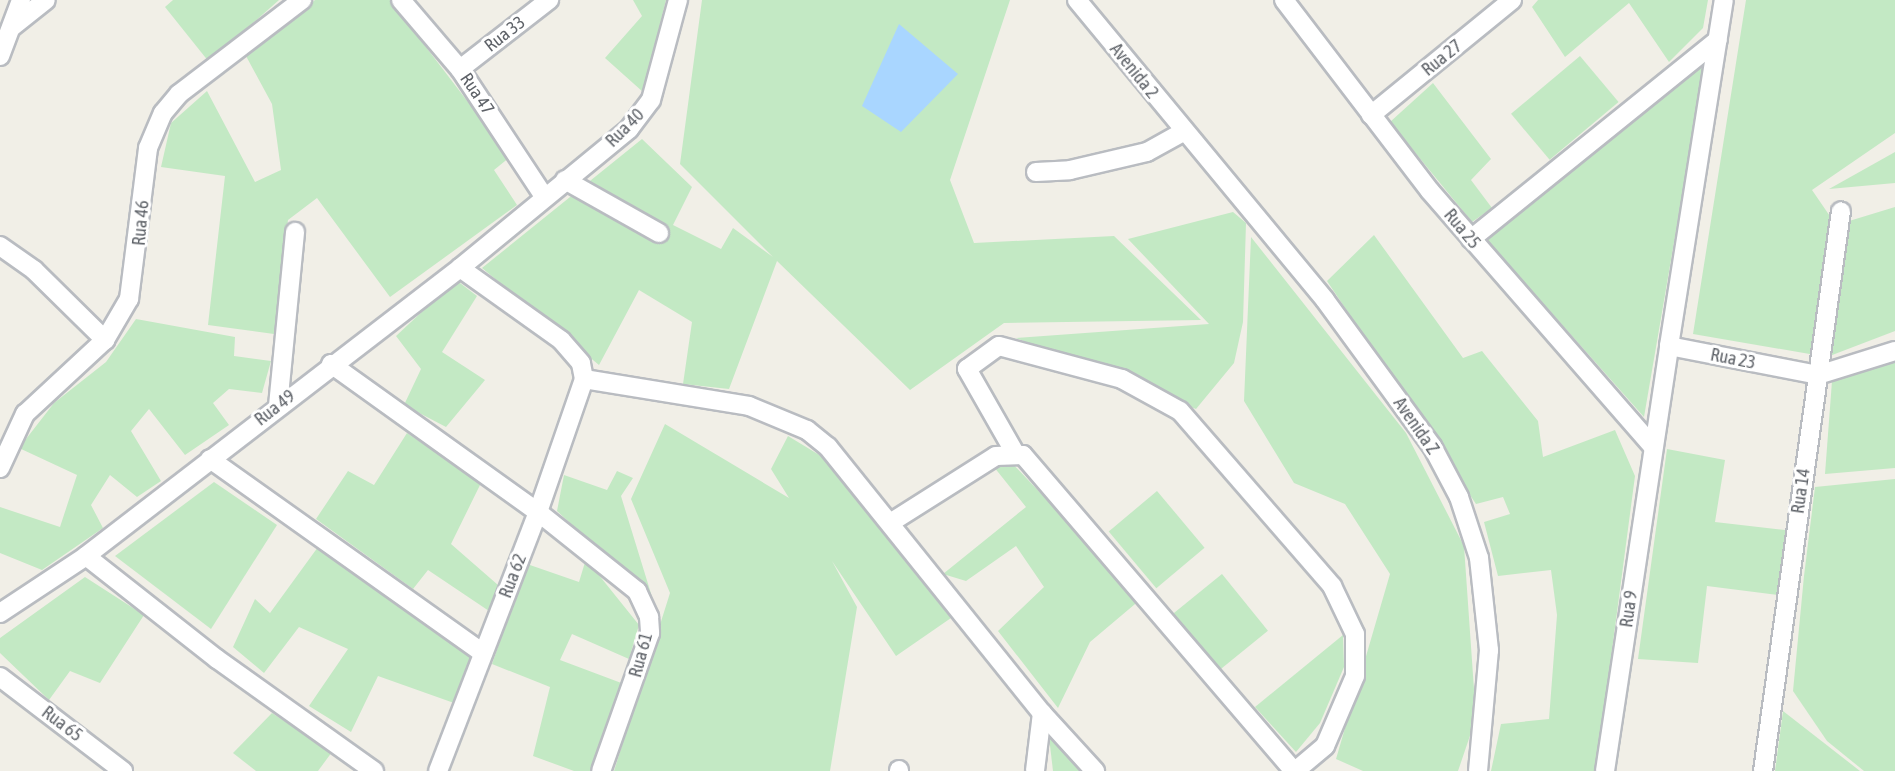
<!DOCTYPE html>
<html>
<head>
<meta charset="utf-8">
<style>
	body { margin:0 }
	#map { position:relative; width:1895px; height:771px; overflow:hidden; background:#f1efe7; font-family:"Asap Condensed",sans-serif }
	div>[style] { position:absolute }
	.green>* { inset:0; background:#c3e9c4; transform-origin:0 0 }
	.water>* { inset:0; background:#a9d6ff }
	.roads { filter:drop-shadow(2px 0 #b9bcc1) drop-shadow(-2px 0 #b9bcc1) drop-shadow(0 2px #b9bcc1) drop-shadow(0 -2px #b9bcc1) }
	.minor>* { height:18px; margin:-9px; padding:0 9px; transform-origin:9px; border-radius:9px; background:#fff }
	span { translate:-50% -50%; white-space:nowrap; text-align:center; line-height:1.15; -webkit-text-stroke:6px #fff; paint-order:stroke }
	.street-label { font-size:18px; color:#5e6268 }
</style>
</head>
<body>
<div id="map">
	<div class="green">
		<div style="clip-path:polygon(173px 0,279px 0,209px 62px,165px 7px)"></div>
		<div style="clip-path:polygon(315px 0,390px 0,510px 157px,494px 170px,517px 205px,390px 297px,317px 198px,288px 220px,274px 334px,208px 325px,225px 176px,161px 167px,171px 123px,207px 91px,255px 182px,281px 170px,272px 104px,246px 56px)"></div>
		<div style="clip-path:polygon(633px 0,666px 0,643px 92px,605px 58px,642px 16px)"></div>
		<div style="clip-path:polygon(702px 0,1010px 0,950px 180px,974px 243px,1114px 236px,1201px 320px,1004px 323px,910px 390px,777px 261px,729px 389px,683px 384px,692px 322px,639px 290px,599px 365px,482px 268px,642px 139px,692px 187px,673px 225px,721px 249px,733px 228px,773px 257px,680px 164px)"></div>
		<div style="clip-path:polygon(1538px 0,1708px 0,1703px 28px,1669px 62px,1629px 3px,1565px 57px,1532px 7px)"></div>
		<div style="clip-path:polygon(1746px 0,1895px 0,1895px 133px,1812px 190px,1836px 225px,1895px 207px,1895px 331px,1827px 357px,1693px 334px)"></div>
		<div style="left:1580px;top:56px;width:60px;height:90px;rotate:50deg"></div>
		<div style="clip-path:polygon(1705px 62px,1644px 417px,1485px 238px)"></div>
		<div style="clip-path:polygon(1433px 83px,1491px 159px,1471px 180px,1492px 208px,1472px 222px,1390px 122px)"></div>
		<div style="clip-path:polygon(1895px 152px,1895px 183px,1829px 189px)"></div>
		<div style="clip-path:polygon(1233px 212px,1246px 223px,1243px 322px,1234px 363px,1196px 409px,1016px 338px,1209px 324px,1128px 239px)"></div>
		<div style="clip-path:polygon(1374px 235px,1463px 358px,1482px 351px,1538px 421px,1543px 457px,1615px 430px,1635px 476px,1596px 771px,1491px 771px,1501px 724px,1549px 719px,1557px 615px,1551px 570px,1498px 576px,1484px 522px,1510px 514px,1503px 497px,1476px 504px,1327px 281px)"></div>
		<div style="clip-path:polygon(1251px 237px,1406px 433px,1464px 546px,1476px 718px,1458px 771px,1363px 771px,1336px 759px,1390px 574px,1345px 504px,1294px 483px,1244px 401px)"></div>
		<div style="clip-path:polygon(456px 280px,477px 296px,442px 352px,485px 380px,446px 427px,404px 405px,421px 369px,396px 336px)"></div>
		<div style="clip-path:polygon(136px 319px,235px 337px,234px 356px,271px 361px,262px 393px,229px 389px,213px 403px,229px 425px,185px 455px,149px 409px,131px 431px,161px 481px,137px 497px,110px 475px,91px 505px,103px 528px,42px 570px,0 553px,0 507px,60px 527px,77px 475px,19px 448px,54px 403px,106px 362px)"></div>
		<div style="clip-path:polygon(1895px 359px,1895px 468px,1825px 474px,1832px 381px)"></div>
		<div style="clip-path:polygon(665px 424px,789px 498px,771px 469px,788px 436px,821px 456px,951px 618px,896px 656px,832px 561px,857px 607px,830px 771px,614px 771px,670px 593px,631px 499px)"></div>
		<div style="clip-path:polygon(407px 433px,481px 483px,451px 544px,498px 585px,492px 613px,428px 570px,413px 589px,316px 519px,348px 471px,374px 485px)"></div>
		<div style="clip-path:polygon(1667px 449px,1725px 460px,1715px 522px,1785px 530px,1786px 596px,1707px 586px,1698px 663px,1638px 659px)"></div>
		<div style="clip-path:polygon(1011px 462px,1141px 599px,1090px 642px,1058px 708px,998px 631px,1044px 587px,1016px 546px,966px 581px,943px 574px,1026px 507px,994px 467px)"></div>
		<div style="clip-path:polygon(617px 471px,633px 478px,621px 496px,653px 600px,557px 511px,564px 475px,607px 490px)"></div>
		<div style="clip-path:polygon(1895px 479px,1895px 771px,1864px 771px,1827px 741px,1793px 691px,1804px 576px,1815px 487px)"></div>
		<div style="clip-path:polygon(214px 482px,277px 525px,211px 629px,115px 556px)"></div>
		<div style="left:1157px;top:491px;width:74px;height:63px;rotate:50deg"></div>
		<div style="clip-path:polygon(318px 547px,470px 657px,454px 703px,378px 676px,351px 732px,309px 706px,348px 649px,299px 627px,264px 673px,233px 647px,255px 599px,270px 613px)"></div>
		<div style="clip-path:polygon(586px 559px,639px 625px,629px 659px,572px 634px,560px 660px,624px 684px,591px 771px,574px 771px,533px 756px,550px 687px,492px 664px,527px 564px,579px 582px)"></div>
		<div style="left:1222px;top:574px;width:73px;height:63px;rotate:51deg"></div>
		<div style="clip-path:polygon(85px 577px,144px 615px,100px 683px,70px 671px,49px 700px,0 653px,0 638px)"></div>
		<div style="clip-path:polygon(1343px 635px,1344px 667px,1320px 723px,1296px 752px,1255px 707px)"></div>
		<div style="clip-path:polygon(1783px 711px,1860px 771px,1775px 771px)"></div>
		<div style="clip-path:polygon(272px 713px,332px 752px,318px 771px,256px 771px,233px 753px)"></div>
		<div style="clip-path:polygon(1049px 737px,1080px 771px,1053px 771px)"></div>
	</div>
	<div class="water">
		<div style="clip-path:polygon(899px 24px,958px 74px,901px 132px,862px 106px)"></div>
	</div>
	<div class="roads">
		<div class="minor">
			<div style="left:401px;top:0;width:91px;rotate:49.5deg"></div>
			<div style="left:460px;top:69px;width:151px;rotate:56.6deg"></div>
			<div style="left:1077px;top:0;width:389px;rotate:50.4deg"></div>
			<div style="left:1325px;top:300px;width:181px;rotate:53.8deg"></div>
			<div style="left:1432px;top:446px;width:58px;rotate:62.1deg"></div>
			<div style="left:1459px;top:497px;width:64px;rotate:71.8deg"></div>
			<div style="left:1479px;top:558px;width:93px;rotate:83.8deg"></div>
			<div style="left:1489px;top:650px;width:121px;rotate:95.2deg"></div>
			<div style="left:1284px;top:0;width:240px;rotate:52.6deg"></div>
			<div style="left:1430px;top:191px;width:340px;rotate:48.9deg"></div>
			<div style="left:12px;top:27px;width:43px;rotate:-38.5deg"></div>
			<div style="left:0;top:56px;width:60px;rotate:-69.4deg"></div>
			<div style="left:460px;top:69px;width:113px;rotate:-37.8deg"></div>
			<div style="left:1371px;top:115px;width:182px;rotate:-39.2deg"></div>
			<div style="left:1036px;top:172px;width:34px;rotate:-3deg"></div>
			<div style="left:1070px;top:170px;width:79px;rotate:-13.2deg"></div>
			<div style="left:1147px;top:152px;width:41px;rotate:-29.1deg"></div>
			<div style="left:565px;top:180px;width:108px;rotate:29.4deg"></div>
			<div style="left:1471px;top:239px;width:317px;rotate:-38.9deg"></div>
			<div style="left:0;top:246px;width:42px;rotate:35.2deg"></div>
			<div style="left:34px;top:270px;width:100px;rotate:44.6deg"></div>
			<div style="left:1669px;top:346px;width:350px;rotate:-81deg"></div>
			<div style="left:331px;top:364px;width:254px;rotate:35.6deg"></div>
			<div style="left:538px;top:512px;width:127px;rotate:38.6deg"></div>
			<div style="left:637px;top:591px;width:29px;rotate:65deg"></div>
			<div style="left:649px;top:617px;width:16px;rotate:86deg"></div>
			<div style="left:650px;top:633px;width:146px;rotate:109.5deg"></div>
			<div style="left:584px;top:379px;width:167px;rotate:9.3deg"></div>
			<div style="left:749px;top:406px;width:63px;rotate:22.5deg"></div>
			<div style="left:807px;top:430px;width:27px;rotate:39deg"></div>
			<div style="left:828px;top:447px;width:341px;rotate:51.2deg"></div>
			<div style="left:1042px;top:713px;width:58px;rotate:96.9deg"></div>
			<div style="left:278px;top:406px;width:175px;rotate:-84.4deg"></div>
			<div style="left:1015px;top:453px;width:97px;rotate:-119.7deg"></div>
			<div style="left:967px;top:369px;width:39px;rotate:-36deg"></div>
			<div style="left:999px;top:346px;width:127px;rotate:15deg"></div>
			<div style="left:1122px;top:379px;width:66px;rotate:28.9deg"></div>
			<div style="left:1180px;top:411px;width:232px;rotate:49deg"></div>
			<div style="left:1332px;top:586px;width:53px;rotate:64.4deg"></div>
			<div style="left:1355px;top:634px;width:42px;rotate:90deg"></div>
			<div style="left:1355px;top:676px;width:76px;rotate:113.2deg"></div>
			<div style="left:1325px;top:746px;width:39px;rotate:140deg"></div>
			<div style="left:210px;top:459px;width:335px;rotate:35.4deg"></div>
			<div style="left:0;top:468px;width:60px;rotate:-65.2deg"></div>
			<div style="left:25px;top:414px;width:109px;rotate:-42.8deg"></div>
			<div style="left:105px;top:340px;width:48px;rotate:-59.7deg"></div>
			<div style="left:129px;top:299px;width:152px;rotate:-82.8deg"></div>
			<div style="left:148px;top:148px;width:38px;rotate:-67deg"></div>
			<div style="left:163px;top:113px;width:25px;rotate:-50deg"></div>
			<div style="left:179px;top:94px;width:155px;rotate:-37.4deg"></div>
			<div style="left:890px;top:523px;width:125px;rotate:-32.3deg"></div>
			<div style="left:996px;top:456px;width:27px;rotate:-2deg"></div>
			<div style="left:1023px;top:455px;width:416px;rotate:49.4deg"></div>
			<div style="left:86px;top:556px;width:167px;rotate:38.2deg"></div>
			<div style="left:217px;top:659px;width:193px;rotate:35.5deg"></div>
			<div style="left:0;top:613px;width:103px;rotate:-33.5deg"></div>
			<div style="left:86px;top:556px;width:472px;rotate:-37.6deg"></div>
			<div style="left:460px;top:268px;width:219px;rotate:-39.4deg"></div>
			<div style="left:629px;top:129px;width:36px;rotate:-53deg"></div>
			<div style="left:651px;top:100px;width:104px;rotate:-74.9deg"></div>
			<div style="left:0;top:677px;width:155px;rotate:37.4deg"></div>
			<div style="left:1042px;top:713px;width:79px;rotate:47.6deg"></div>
			<div style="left:899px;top:770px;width:1px;rotate:90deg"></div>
			<div style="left:438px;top:771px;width:278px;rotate:-68.9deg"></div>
			<div style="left:538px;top:512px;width:141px;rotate:-70.9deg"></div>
			<div style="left:584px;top:379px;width:16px;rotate:-101deg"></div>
			<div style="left:581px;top:363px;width:30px;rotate:-131deg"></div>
			<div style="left:561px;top:340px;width:124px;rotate:-144.5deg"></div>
			<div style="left:1605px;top:771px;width:430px;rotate:-81.4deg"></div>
			<div style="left:1669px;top:346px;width:152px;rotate:11deg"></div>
			<div style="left:1818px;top:375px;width:81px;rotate:-17.3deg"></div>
			<div style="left:1763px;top:771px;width:565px;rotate:-82.07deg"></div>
		</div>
	</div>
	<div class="street-label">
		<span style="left:505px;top:34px;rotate:-38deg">Rua 33</span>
		<span style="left:1442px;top:58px;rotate:-39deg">Rua 27</span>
		<span style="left:1134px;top:71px;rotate:51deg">Avenida 2</span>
		<span style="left:477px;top:94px;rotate:56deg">Rua 47</span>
		<span style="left:625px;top:128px;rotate:-45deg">Rua 40</span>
		<span style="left:141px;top:223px;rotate:-85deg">Rua 46</span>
		<span style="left:1462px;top:229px;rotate:50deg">Rua 25</span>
		<span style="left:1733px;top:359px;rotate:11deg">Rua 23</span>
		<span style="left:275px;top:408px;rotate:-38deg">Rua 49</span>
		<span style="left:1416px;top:426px;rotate:55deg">Avenida Z</span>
		<span style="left:1801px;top:491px;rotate:-82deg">Rua 14</span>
		<span style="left:513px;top:576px;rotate:-69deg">Rua 62</span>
		<span style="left:1629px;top:609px;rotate:-82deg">Rua 9</span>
		<span style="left:641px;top:655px;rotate:-75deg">Rua 61</span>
		<span style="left:62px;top:724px;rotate:37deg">Rua 65</span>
	</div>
</div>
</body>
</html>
